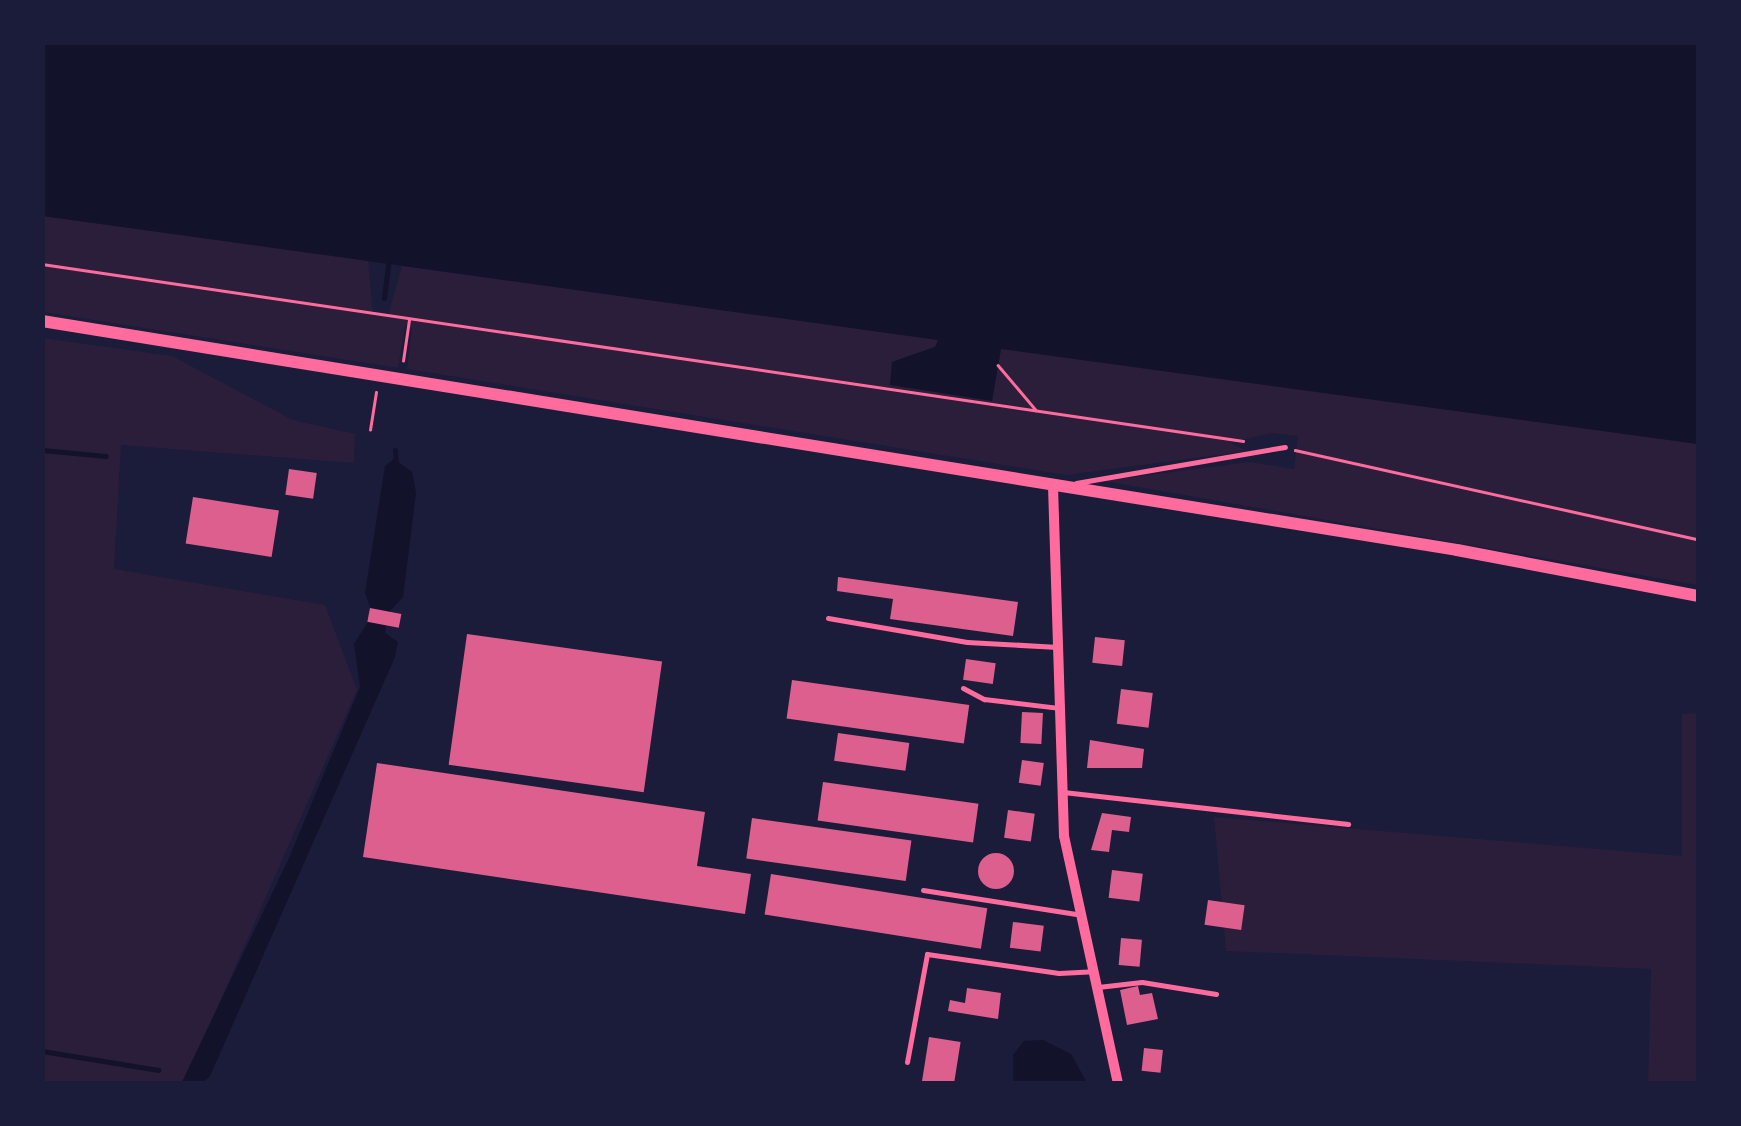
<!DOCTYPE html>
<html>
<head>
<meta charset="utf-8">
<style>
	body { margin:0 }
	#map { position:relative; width:1741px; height:1126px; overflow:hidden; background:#1b1b3a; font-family:Lora,serif }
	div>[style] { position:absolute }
	.green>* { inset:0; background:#2a1e3b }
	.water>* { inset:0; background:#12122b }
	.stream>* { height:5px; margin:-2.5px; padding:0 2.5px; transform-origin:2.5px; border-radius:2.5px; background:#12122b }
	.building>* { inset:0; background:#dd5f8e; transform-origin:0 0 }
	.round { border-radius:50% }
	.path>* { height:2.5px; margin:-1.25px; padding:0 1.25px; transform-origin:1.25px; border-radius:1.25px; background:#ff6b9d }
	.service>* { height:5px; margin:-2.5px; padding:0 2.5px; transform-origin:2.5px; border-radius:2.5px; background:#ff6b9d }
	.minor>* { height:10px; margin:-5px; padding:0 5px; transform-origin:5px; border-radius:5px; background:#ff6b9d }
	.tertiary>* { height:12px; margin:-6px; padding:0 6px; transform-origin:6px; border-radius:6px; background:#ff6b9d }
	span { translate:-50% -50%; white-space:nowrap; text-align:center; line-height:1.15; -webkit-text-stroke:10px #1b1b3a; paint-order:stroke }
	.frame { position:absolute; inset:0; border:45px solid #1b1b3a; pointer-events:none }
</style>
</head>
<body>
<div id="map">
	<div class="green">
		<div style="clip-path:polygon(42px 216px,368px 260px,373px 315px,388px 316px,402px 266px,939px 340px,935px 347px,892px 362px,992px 400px,1001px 348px,1698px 444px,1698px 585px,1104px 481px,1249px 462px,1294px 469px,1298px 436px,1271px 433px,1230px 443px,1248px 451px,1066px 475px,407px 369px,412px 329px,405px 326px,398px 368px,43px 312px)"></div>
		<div style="clip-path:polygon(43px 338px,172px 356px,293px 420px,355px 434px,354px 463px,121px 445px,114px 569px,325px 605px,357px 690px,184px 1083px,43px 1084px)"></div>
		<div style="clip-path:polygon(1698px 713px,1698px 1083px,1648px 1083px,1651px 969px,1226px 951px,1214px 817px,1682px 856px,1682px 714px)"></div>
	</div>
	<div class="water">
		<div style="clip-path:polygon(43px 43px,1698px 43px,1698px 444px,1001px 349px,992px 401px,890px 385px,892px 362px,935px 347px,938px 340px,43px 216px)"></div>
		<div style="clip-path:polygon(394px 459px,412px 472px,416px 493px,403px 597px,389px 612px,371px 609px,365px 593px,385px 466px)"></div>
		<div style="clip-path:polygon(368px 622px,386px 625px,385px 633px,398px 642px,395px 657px,210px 1076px,202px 1083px,181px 1084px,289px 858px,360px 687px,354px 644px)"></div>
		<div style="clip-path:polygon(1043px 1040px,1071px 1054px,1087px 1083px,1013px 1083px,1013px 1055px,1024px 1041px)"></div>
	</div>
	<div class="stream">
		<div style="left:384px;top:298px;width:34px;rotate:-83deg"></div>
		<div style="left:42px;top:450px;width:64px;rotate:5.4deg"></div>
		<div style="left:395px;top:450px;width:13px;rotate:86deg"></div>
		<div style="left:42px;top:1051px;width:118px;rotate:9.3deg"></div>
	</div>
	<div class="building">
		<div style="left:289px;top:469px;width:28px;height:26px;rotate:8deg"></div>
		<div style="left:193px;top:497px;width:87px;height:47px;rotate:9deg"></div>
		<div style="clip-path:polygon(838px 577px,1018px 602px,1013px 636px,890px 619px,893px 599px,837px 591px)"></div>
		<div style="left:370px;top:608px;width:32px;height:14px;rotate:11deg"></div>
		<div style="left:467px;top:634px;width:197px;height:132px;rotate:8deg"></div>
		<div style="left:1095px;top:637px;width:30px;height:26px;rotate:6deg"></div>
		<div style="left:966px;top:659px;width:30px;height:21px;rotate:8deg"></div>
		<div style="left:792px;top:680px;width:179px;height:39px;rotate:8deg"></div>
		<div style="left:1121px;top:689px;width:32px;height:35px;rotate:7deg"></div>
		<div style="left:1022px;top:712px;width:21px;height:31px;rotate:3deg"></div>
		<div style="left:838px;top:733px;width:72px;height:28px;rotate:8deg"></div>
		<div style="clip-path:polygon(1090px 740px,1144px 749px,1142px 768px,1087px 768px)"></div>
		<div style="left:1022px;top:760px;width:22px;height:23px;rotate:8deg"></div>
		<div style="clip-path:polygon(377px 763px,705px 812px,697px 866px,751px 874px,745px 914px,363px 857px)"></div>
		<div style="left:823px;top:782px;width:157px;height:39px;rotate:8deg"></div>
		<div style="left:1008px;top:810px;width:27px;height:28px;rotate:8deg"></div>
		<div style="clip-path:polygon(1102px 813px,1131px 817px,1129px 832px,1112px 830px,1109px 852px,1091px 850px)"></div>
		<div style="left:752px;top:818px;width:161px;height:41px;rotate:8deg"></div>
		<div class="round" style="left:978px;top:853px;width:36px;height:36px"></div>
		<div style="left:1112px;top:870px;width:31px;height:28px;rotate:7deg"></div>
		<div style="left:771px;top:874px;width:219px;height:41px;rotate:9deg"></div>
		<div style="left:1208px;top:900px;width:37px;height:25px;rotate:8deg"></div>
		<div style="left:1013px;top:922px;width:31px;height:26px;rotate:7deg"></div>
		<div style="left:1121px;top:938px;width:21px;height:27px;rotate:5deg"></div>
		<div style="clip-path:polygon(1138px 986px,1140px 995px,1152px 993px,1158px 1019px,1127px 1025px,1120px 990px)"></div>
		<div style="clip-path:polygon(967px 988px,1001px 993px,998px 1019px,948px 1011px,950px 1000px,965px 1003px)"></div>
		<div style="left:929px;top:1037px;width:32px;height:47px;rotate:9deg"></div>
		<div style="left:1144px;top:1048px;width:19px;height:23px;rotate:6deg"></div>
	</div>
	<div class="path">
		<div style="left:42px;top:264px;width:1214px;rotate:8.38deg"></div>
		<div style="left:403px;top:361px;width:41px;rotate:-81.7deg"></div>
		<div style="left:998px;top:365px;width:59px;rotate:49.8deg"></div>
		<div style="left:370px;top:430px;width:38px;rotate:-81deg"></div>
		<div style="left:1295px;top:450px;width:413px;rotate:12.5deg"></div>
	</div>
	<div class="service">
		<div style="left:1076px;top:483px;width:212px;rotate:-9.8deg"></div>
		<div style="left:828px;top:618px;width:141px;rotate:9.8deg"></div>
		<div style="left:967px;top:642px;width:91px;rotate:3.1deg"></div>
		<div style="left:963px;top:688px;width:24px;rotate:28deg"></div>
		<div style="left:984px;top:699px;width:77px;rotate:6.8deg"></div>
		<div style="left:1063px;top:792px;width:287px;rotate:6.4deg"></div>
		<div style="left:923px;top:890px;width:155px;rotate:8.9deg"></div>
		<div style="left:1098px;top:987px;width:44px;rotate:-6.5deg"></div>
		<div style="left:1142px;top:982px;width:75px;rotate:9.2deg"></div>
		<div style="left:907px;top:1062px;width:110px;rotate:-79.5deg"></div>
		<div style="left:927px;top:954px;width:133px;rotate:8.2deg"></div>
		<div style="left:1059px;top:973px;width:34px;rotate:-3deg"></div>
	</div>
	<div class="minor">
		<div style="left:1053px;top:486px;width:350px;rotate:88.2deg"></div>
		<div style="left:1064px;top:836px;width:254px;rotate:77.7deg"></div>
	</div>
	<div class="tertiary">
		<div style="left:42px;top:321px;width:1433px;rotate:9.19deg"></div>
		<div style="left:1457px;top:550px;width:245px;rotate:10.8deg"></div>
	</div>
	<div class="frame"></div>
</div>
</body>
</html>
